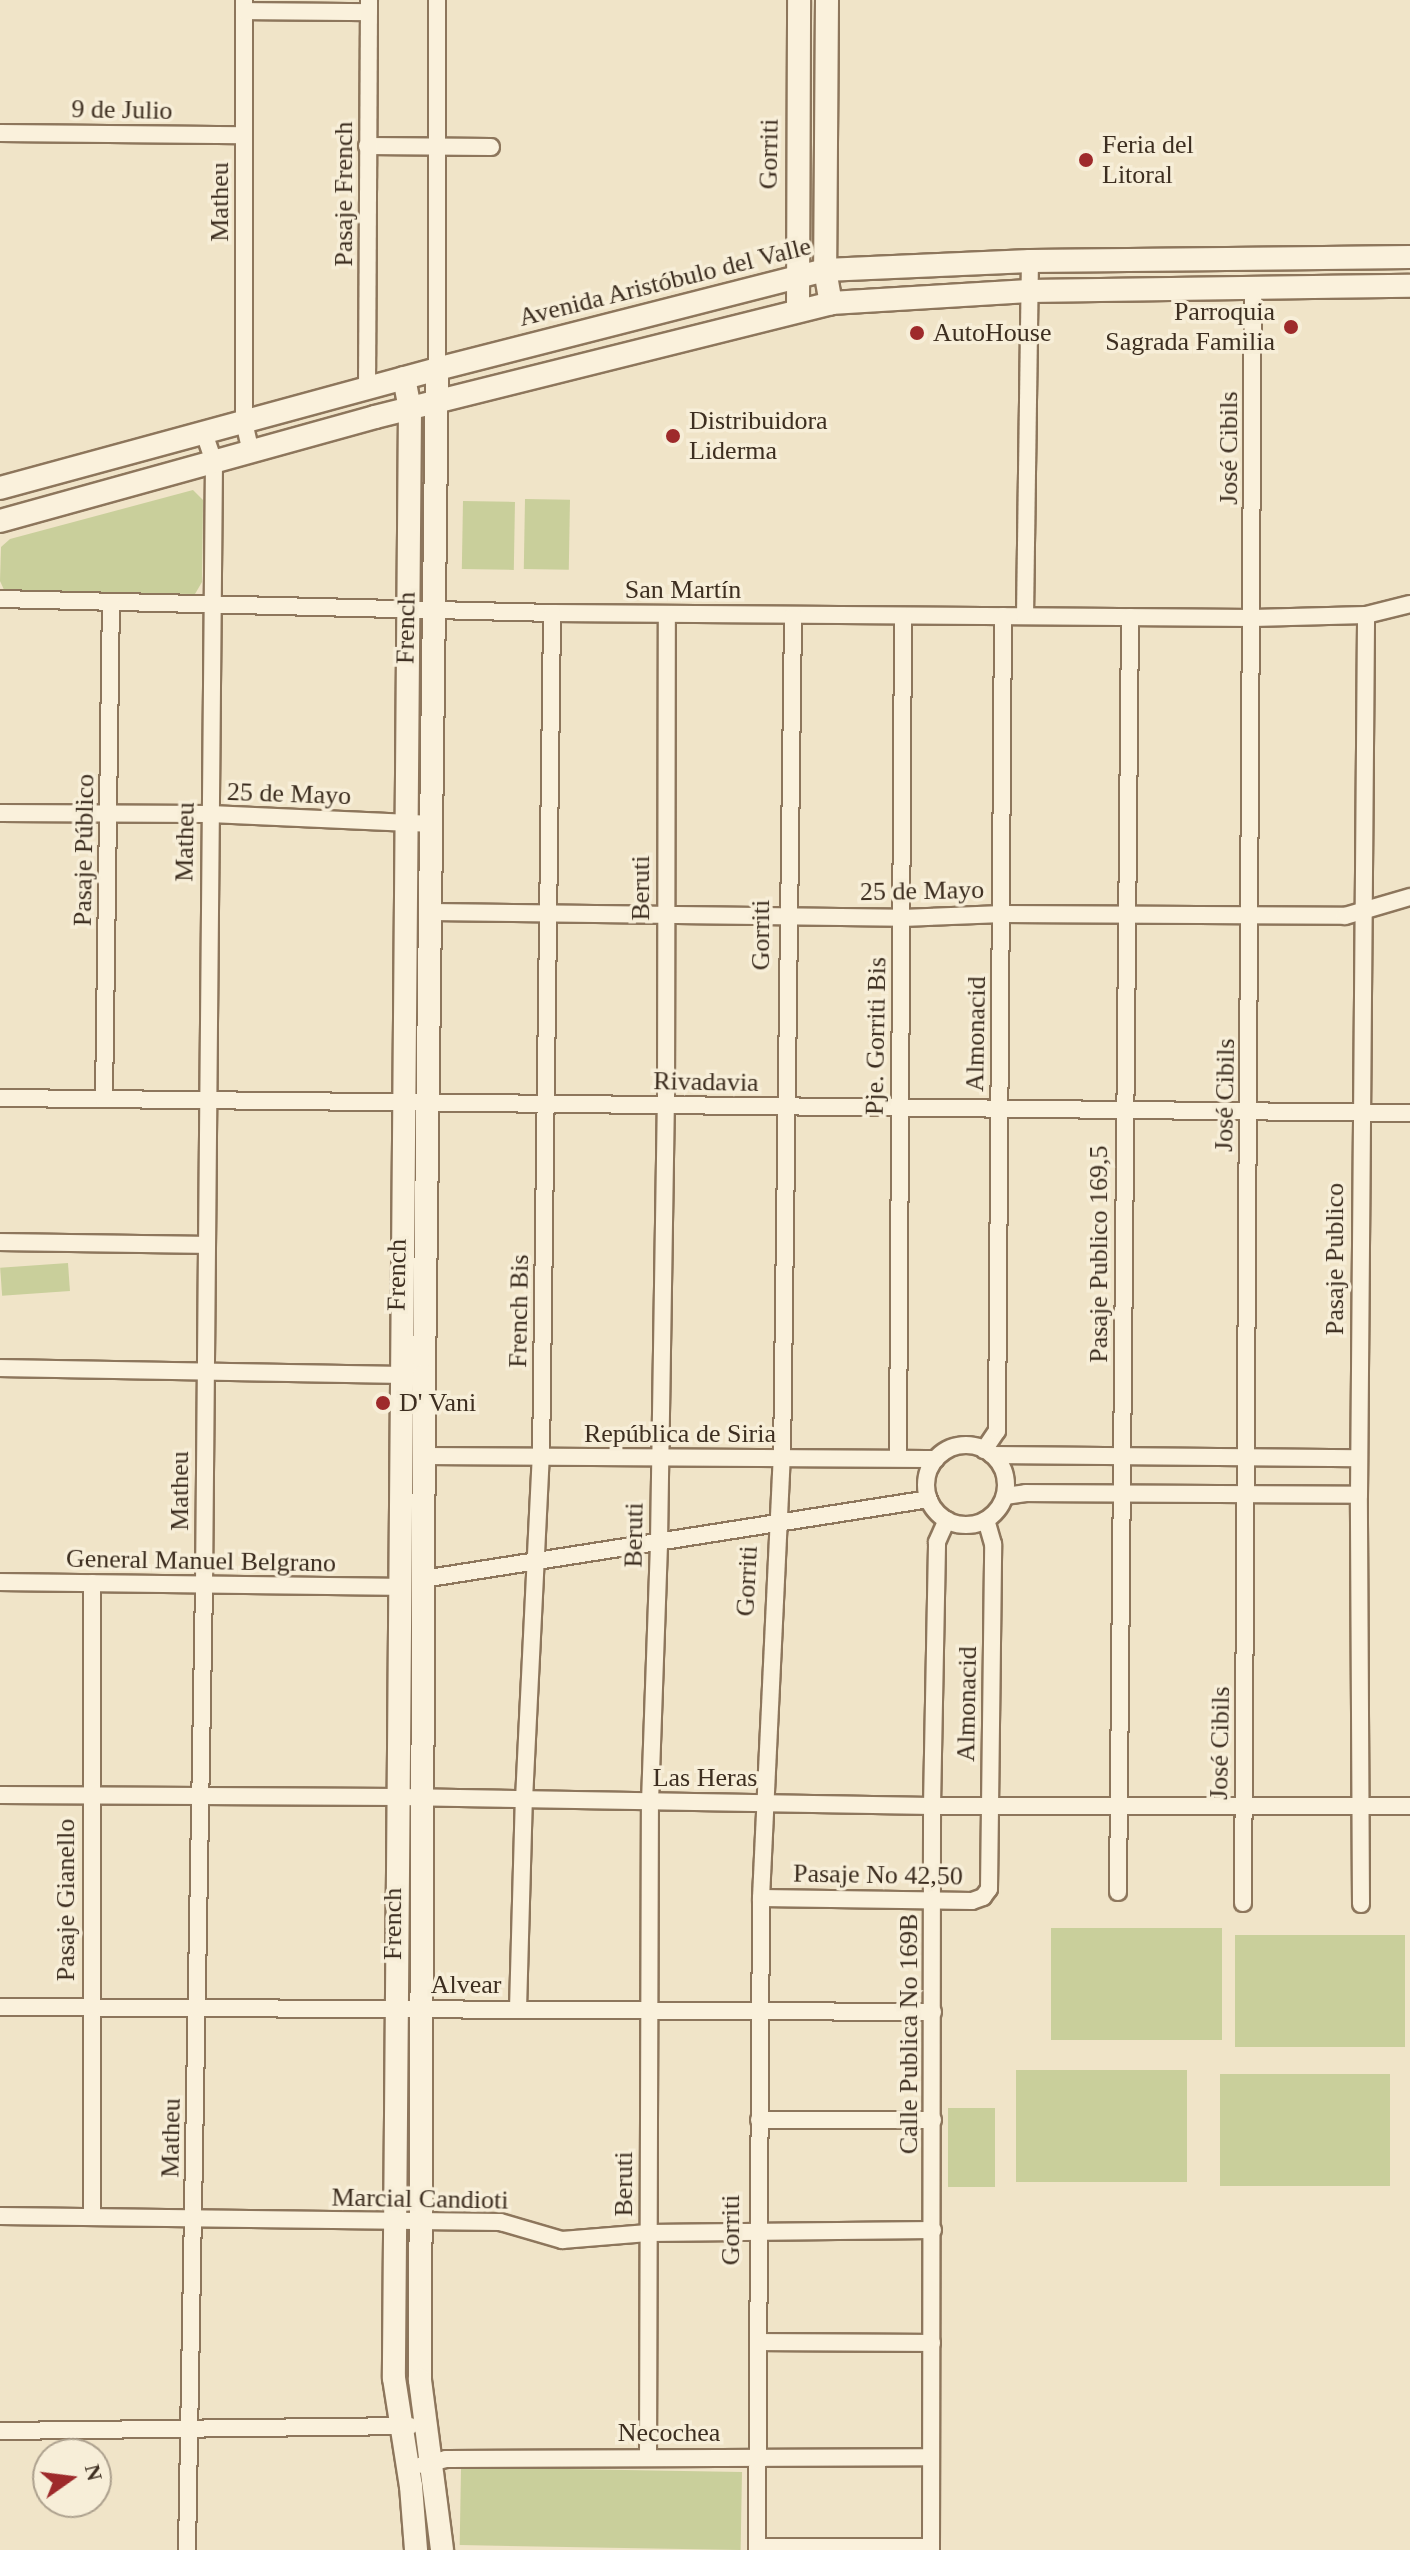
<!DOCTYPE html>
<html>
<head>
<meta charset="utf-8">
<style>
	body { margin:0 }
	#map { position:relative; width:1410px; height:2550px; overflow:hidden; background:#f0e4c8; font-family:"Times New Roman",serif }
	div>[style] { position:absolute }
	.green>* { inset:0; background:#c9cf9b; transform-origin:0 0 }
	.roads { filter:drop-shadow(2px 0 #8d765c) drop-shadow(-2px 0 #8d765c) drop-shadow(0 2px #8d765c) drop-shadow(0 -2px #8d765c) }
	.street>* { height:16px; margin:-8px; padding:0 8px; transform-origin:8px; border-radius:8px; background:#faf1dc }
	.street>.ring { margin:-8px; padding:0; box-sizing:content-box; background:none; border:16px solid #faf1dc; border-radius:50% }
	.secondary>* { height:22px; margin:-11px; padding:0 11px; transform-origin:11px; border-radius:11px; background:#faf1dc }
	.dots>* { width:22px; height:22px; translate:-50% -50%; box-sizing:border-box; border:4px solid #f7eed8; border-radius:50% }
	span { translate:-50% -50%; white-space:nowrap; text-align:center; line-height:1.15; -webkit-text-stroke:7px #f7eed8; paint-order:stroke }
	.street-label { font-size:26px; color:#3d2e20 }
	.poi-label { font-size:26px; color:#3d2e20 }
	.left { translate:0 -50%; text-align:left }
	.right { translate:-100% -50%; text-align:right }
	.north { position:absolute; left:32px; top:2438px; width:80px; height:80px; box-sizing:border-box; background:#f7eed8; border:2px solid #ada18e; border-radius:50%; rotate:76deg; font-size:22px; font-weight:700; line-height:32px; text-align:center; color:#3d2e20 }
	.north::after { content:''; display:block; margin:auto; width:28px; height:36px; background:#9e2a2b; clip-path:polygon(50% 0,100% 100%,50% 72%,0 100%) }
</style>
</head>
<body>
<div id="map">
	<div class="green">
		<div style="clip-path:polygon(193px 490px,203px 500px,202px 582px,195px 594px,5px 592px,0 581px,1px 547px,10px 539px)"></div>
		<div style="left:525px;top:499px;width:45px;height:70px;rotate:1deg"></div>
		<div style="left:463px;top:501px;width:52px;height:68px;rotate:1deg"></div>
		<div style="left:68px;top:1263px;width:28px;height:68px;rotate:86deg"></div>
		<div style="left:1051px;top:1928px;width:171px;height:112px"></div>
		<div style="left:1235px;top:1935px;width:170px;height:112px"></div>
		<div style="left:1016px;top:2070px;width:171px;height:112px"></div>
		<div style="left:1220px;top:2074px;width:170px;height:112px"></div>
		<div style="left:995px;top:2108px;width:79px;height:47px;rotate:90deg"></div>
		<div style="left:742px;top:2472px;width:78px;height:281px;rotate:91deg"></div>
	</div>
	<div class="roads">
		<div class="street">
			<div style="left:244px;top:0;width:422px;rotate:90deg"></div>
			<div style="left:244px;top:422px;width:31px;rotate:77deg"></div>
			<div style="left:437px;top:0;width:369px;rotate:90deg"></div>
			<div style="left:244px;top:11px;width:125px;rotate:0.5deg"></div>
			<div style="left:0;top:133px;width:244px;rotate:0.5deg"></div>
			<div style="left:367px;top:146px;width:124px;rotate:0.5deg"></div>
			<div style="left:367px;top:388px;width:388px;rotate:-89.7deg"></div>
			<div style="left:0;top:599px;width:552px;rotate:1.45deg"></div>
			<div style="left:552px;top:613px;width:701px;rotate:0.41deg"></div>
			<div style="left:1253px;top:618px;width:113px;rotate:-1.5deg"></div>
			<div style="left:1366px;top:615px;width:45px;rotate:-14deg"></div>
			<div style="left:1025px;top:616px;width:355px;rotate:-89.2deg"></div>
			<div style="left:0;top:813px;width:210px;rotate:0.3deg"></div>
			<div style="left:210px;top:814px;width:223px;rotate:2.6deg"></div>
			<div style="left:431px;top:912px;width:471px;rotate:0.7deg"></div>
			<div style="left:902px;top:918px;width:101px;rotate:-2.3deg"></div>
			<div style="left:1003px;top:914px;width:342px;rotate:0.3deg"></div>
			<div style="left:1345px;top:916px;width:68px;rotate:-16.3deg"></div>
			<div style="left:0;top:1098px;width:1410px;rotate:0.61deg"></div>
			<div style="left:104px;top:1099px;width:497px;rotate:-89.2deg"></div>
			<div style="left:0;top:1242px;width:205px;rotate:0.8deg"></div>
			<div style="left:0;top:1368px;width:411px;rotate:1deg"></div>
			<div class="ring" style="left:926px;top:1445px;width:64px;height:64px"></div>
			<div style="left:984px;top:1450px;width:23px;rotate:-56deg"></div>
			<div style="left:997px;top:1431px;width:815px;rotate:-89.58deg"></div>
			<div style="left:992px;top:1455px;width:367px;rotate:0.5deg"></div>
			<div style="left:424px;top:1456px;width:512px;rotate:0.34deg"></div>
			<div style="left:898px;top:1457px;width:841px;rotate:-89.66deg"></div>
			<div style="left:1005px;top:1496px;width:21px;rotate:-8deg"></div>
			<div style="left:1026px;top:1493px;width:333px;rotate:0.3deg"></div>
			<div style="left:423px;top:1579px;width:512px;rotate:-8.98deg"></div>
			<div style="left:0;top:1582px;width:402px;rotate:0.7deg"></div>
			<div style="left:92px;top:1583px;width:633px;rotate:90deg"></div>
			<div style="left:0;top:1795px;width:400px;rotate:0.3deg"></div>
			<div style="left:400px;top:1797px;width:532px;rotate:0.97deg"></div>
			<div style="left:932px;top:1806px;width:478px"></div>
			<div style="left:1118px;top:1892px;width:1275px;rotate:-89.46deg"></div>
			<div style="left:761px;top:1898px;width:211px;rotate:0.8deg"></div>
			<div style="left:972px;top:1901px;width:12px;rotate:-20deg"></div>
			<div style="left:983px;top:1897px;width:10px;rotate:-53deg"></div>
			<div style="left:989px;top:1889px;width:345px;rotate:-89.3deg"></div>
			<div style="left:993px;top:1544px;width:25px;rotate:-106deg"></div>
			<div style="left:1243px;top:1903px;width:1615px;rotate:-89.65deg"></div>
			<div style="left:1361px;top:1904px;width:409px;rotate:-90.3deg"></div>
			<div style="left:1359px;top:1495px;width:880px;rotate:-89.54deg"></div>
			<div style="left:0;top:2007px;width:933px;rotate:0.31deg"></div>
			<div style="left:518px;top:2009px;width:209px;rotate:-88.4deg"></div>
			<div style="left:524px;top:1800px;width:342px;rotate:-87.2deg"></div>
			<div style="left:541px;top:1458px;width:845px;rotate:-89.25deg"></div>
			<div style="left:759px;top:2120px;width:174px"></div>
			<div style="left:0;top:2216px;width:500px;rotate:0.69deg"></div>
			<div style="left:500px;top:2222px;width:65px;rotate:16.2deg"></div>
			<div style="left:562px;top:2240px;width:86px;rotate:-4.7deg"></div>
			<div style="left:648px;top:2233px;width:285px;rotate:-0.6deg"></div>
			<div style="left:758px;top:2342px;width:174px;rotate:0.3deg"></div>
			<div style="left:0;top:2431px;width:410px;rotate:-0.7deg"></div>
			<div style="left:648px;top:2457px;width:655px;rotate:-89.83deg"></div>
			<div style="left:650px;top:1802px;width:261px;rotate:-88deg"></div>
			<div style="left:659px;top:1541px;width:437px;rotate:-89.1deg"></div>
			<div style="left:666px;top:1104px;width:489px;rotate:-89.9deg"></div>
			<div style="left:422px;top:2465px;width:25px;rotate:-14deg"></div>
			<div style="left:446px;top:2459px;width:485px;rotate:-0.2deg"></div>
			<div style="left:757px;top:2547px;width:174px"></div>
			<div style="left:187px;top:2550px;width:965px;rotate:-88.99deg"></div>
			<div style="left:204px;top:1585px;width:1123px;rotate:-89.49deg"></div>
			<div style="left:214px;top:462px;width:31px;rotate:-109deg"></div>
			<div style="left:757px;top:2550px;width:652px;rotate:-89.65deg"></div>
			<div style="left:761px;top:1898px;width:441px;rotate:-87.3deg"></div>
			<div style="left:782px;top:1458px;width:843px;rotate:-89.25deg"></div>
			<div style="left:931px;top:2550px;width:744px;rotate:-89.92deg"></div>
			<div style="left:932px;top:1806px;width:264px;rotate:-88.9deg"></div>
			<div style="left:937px;top:1542px;width:24px;rotate:-66deg"></div>
		</div>
		<div class="secondary">
			<div style="left:827px;top:0;width:270px;rotate:90.4deg"></div>
			<div style="left:825px;top:270px;width:34px;rotate:80deg"></div>
			<div style="left:798px;top:309px;width:309px;rotate:-89.8deg"></div>
			<div style="left:437px;top:369px;width:1007px;rotate:90.74deg"></div>
			<div style="left:424px;top:1376px;width:1004px;rotate:90.23deg"></div>
			<div style="left:420px;top:2380px;width:171px;rotate:82.6deg"></div>
			<div style="left:404px;top:378px;width:32px;rotate:79deg"></div>
			<div style="left:410px;top:409px;width:1969px;rotate:90.47deg"></div>
			<div style="left:394px;top:2378px;width:109px;rotate:81.1deg"></div>
			<div style="left:411px;top:2486px;width:64px;rotate:85.5deg"></div>
			<div style="left:0;top:488px;width:453px;rotate:-15.2deg"></div>
			<div style="left:437px;top:369px;width:400px;rotate:-14.3deg"></div>
			<div style="left:825px;top:270px;width:205px;rotate:-2.5deg"></div>
			<div style="left:1030px;top:261px;width:380px;rotate:-0.6deg"></div>
			<div style="left:0;top:521px;width:389px;rotate:-15.5deg"></div>
			<div style="left:375px;top:417px;width:470px;rotate:-14deg"></div>
			<div style="left:831px;top:303px;width:198px;rotate:-3.5deg"></div>
			<div style="left:1029px;top:291px;width:381px;rotate:-0.8deg"></div>
		</div>
	</div>
	<div class="dots">
		<div style="left:1086px;top:160px;background:#9e2a2b"></div>
		<div style="left:1291px;top:327px;background:#9e2a2b"></div>
		<div style="left:917px;top:333px;background:#9e2a2b"></div>
		<div style="left:673px;top:436px;background:#9e2a2b"></div>
		<div style="left:383px;top:1403px;background:#9e2a2b"></div>
	</div>
	<div class="street-label">
		<span style="left:122px;top:110px;rotate:1deg">9 de Julio</span>
		<span style="left:769px;top:154px;rotate:-89deg">Gorriti</span>
		<span style="left:344px;top:194px;rotate:-90deg">Pasaje French</span>
		<span style="left:220px;top:202px;rotate:-90deg">Matheu</span>
		<span style="left:665px;top:282px;rotate:-14deg">Avenida Aristóbulo del Valle</span>
		<span style="left:1229px;top:448px;rotate:-90deg">José Cibils</span>
		<span style="left:683px;top:590px">San Martín</span>
		<span style="left:406px;top:628px;rotate:-89deg">French</span>
		<span style="left:289px;top:794px;rotate:2deg">25 de Mayo</span>
		<span style="left:185px;top:842px;rotate:-89deg">Matheu</span>
		<span style="left:84px;top:850px;rotate:-89deg">Pasaje Público</span>
		<span style="left:641px;top:888px;rotate:-90deg">Beruti</span>
		<span style="left:922px;top:891px;rotate:-1deg">25 de Mayo</span>
		<span style="left:761px;top:935px;rotate:-90deg">Gorriti</span>
		<span style="left:976px;top:1034px;rotate:-89deg">Almonacid</span>
		<span style="left:876px;top:1036px;rotate:-89deg">Pje. Gorriti Bis</span>
		<span style="left:706px;top:1082px;rotate:1deg">Rivadavia</span>
		<span style="left:1225px;top:1095px;rotate:-89deg">José Cibils</span>
		<span style="left:1099px;top:1254px;rotate:-90deg">Pasaje Publico 169,5</span>
		<span style="left:1335px;top:1259px;rotate:-90deg">Pasaje Publico</span>
		<span style="left:397px;top:1275px;rotate:-89deg">French</span>
		<span style="left:519px;top:1311px;rotate:-89deg">French Bis</span>
		<span style="left:680px;top:1434px">República de Siria</span>
		<span style="left:180px;top:1491px;rotate:-90deg">Matheu</span>
		<span style="left:634px;top:1535px;rotate:-89deg">Beruti</span>
		<span style="left:201px;top:1561px;rotate:1deg">General Manuel Belgrano</span>
		<span style="left:747px;top:1581px;rotate:-87deg">Gorriti</span>
		<span style="left:967px;top:1704px;rotate:-89deg">Almonacid</span>
		<span style="left:1220px;top:1743px;rotate:-89deg">José Cibils</span>
		<span style="left:705px;top:1778px">Las Heras</span>
		<span style="left:878px;top:1875px;rotate:1deg">Pasaje No 42,50</span>
		<span style="left:66px;top:1900px;rotate:-90deg">Pasaje Gianello</span>
		<span style="left:393px;top:1924px;rotate:-90deg">French</span>
		<span style="left:466px;top:1985px">Alvear</span>
		<span style="left:909px;top:2034px;rotate:-90deg">Calle Publica No 169B</span>
		<span style="left:171px;top:2138px;rotate:-89deg">Matheu</span>
		<span style="left:624px;top:2184px;rotate:-90deg">Beruti</span>
		<span style="left:420px;top:2199px;rotate:1deg">Marcial Candioti</span>
		<span style="left:731px;top:2230px;rotate:-90deg">Gorriti</span>
		<span style="left:669px;top:2433px">Necochea</span>
	</div>
	<div class="poi-label">
		<span class="left" style="left:1102px;top:160px">Feria del<br>Litoral</span>
		<span class="right" style="left:1275px;top:327px">Parroquia<br>Sagrada Familia</span>
		<span class="left" style="left:933px;top:333px">AutoHouse</span>
		<span class="left" style="left:689px;top:436px">Distribuidora<br>Liderma</span>
		<span class="left" style="left:399px;top:1403px">D' Vani</span>
	</div>
	<div class="north">N</div>
</div>
</body>
</html>
